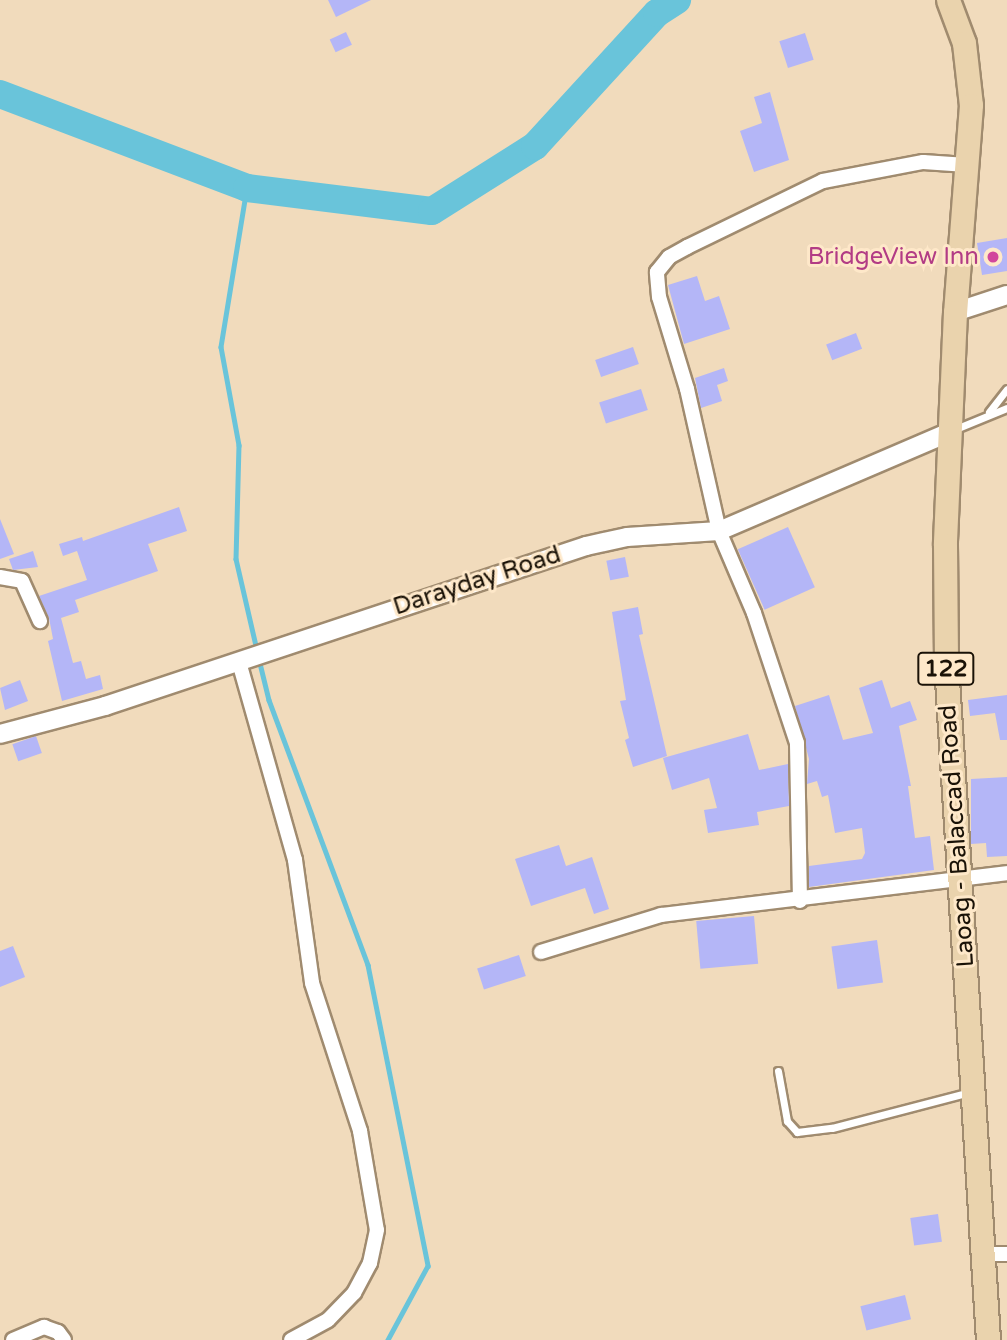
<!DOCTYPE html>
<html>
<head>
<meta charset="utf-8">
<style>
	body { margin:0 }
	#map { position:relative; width:1007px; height:1340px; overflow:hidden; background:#f1dbbc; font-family:"Varela Round",sans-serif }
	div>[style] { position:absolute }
	.stream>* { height:4.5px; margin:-2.25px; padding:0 2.25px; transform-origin:2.25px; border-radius:2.25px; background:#69c4da }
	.river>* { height:28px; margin:-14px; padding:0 14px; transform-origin:14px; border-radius:14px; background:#69c4da }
	.building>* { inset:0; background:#b4b6f7; transform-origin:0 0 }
	.roads { filter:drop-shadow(2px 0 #a08b6f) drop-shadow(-2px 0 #a08b6f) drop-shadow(0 2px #a08b6f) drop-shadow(0 -2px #a08b6f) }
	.service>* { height:7px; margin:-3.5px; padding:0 3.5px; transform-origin:3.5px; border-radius:3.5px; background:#fff }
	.minor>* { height:14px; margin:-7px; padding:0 7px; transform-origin:7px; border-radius:7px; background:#fff }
	.tertiary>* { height:18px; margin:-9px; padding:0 9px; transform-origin:9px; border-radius:9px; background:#fff }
	.primary>* { height:23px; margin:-11.5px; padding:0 11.5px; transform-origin:11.5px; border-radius:11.5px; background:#ead3ad }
	.dots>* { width:19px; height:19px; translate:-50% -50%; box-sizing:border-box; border:4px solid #fee8c9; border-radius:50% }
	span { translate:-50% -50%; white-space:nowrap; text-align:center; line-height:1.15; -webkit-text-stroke:6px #fee8c9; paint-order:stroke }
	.shield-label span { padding:2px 5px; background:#fee8c9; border:2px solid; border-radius:5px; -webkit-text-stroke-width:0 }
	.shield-label { font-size:23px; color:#1a1207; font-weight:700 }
	.hotel-label { font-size:24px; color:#b23c85 }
	.right { translate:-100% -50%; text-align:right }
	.street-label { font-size:24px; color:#1a1207 }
</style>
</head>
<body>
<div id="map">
	<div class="stream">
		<div style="left:247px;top:188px;width:161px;rotate:99.3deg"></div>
		<div style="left:221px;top:347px;width:100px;rotate:79.6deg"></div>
		<div style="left:239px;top:445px;width:114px;rotate:91.5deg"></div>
		<div style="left:236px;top:559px;width:93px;rotate:77deg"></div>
		<div style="left:259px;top:659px;width:42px;rotate:76.3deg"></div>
		<div style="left:269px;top:700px;width:283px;rotate:69.5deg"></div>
		<div style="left:368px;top:965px;width:307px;rotate:78.7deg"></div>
		<div style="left:428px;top:1266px;width:84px;rotate:118.4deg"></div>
	</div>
	<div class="river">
		<div style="left:0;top:94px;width:264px;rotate:20.8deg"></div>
		<div style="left:247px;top:188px;width:186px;rotate:7.1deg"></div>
		<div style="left:432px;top:211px;width:122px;rotate:-32.3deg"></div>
		<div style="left:535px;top:146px;width:180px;rotate:-47.5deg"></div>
		<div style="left:657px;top:13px;width:24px;rotate:-33deg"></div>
	</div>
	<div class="building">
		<div style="clip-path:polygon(328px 0,371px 0,336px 17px)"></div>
		<div style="left:346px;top:32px;width:14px;height:18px;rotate:65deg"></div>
		<div style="left:805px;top:33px;width:28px;height:27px;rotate:72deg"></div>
		<div style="clip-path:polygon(770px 92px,789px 160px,754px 172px,740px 131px,762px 123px,754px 97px)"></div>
		<div style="clip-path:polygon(1007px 238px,1007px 271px,982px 275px,977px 243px)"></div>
		<div style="clip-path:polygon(697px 276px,705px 301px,719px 296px,730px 329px,684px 344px,668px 285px)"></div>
		<div style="left:856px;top:333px;width:17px;height:32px;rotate:69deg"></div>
		<div style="left:633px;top:347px;width:18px;height:40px;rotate:71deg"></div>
		<div style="clip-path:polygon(724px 368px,728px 381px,717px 385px,722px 401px,701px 408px,695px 378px)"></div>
		<div style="left:641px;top:389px;width:22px;height:44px;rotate:72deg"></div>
		<div style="clip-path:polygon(179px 507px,187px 531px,148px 544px,158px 571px,75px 600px,79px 612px,61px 618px,73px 663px,81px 661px,86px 679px,100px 675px,103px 689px,62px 701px,48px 641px,53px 639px,49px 618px,39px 596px,87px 580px,77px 551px,63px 556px,59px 544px,82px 537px,83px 541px)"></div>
		<div style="clip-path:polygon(0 519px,14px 554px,0 559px)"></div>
		<div style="left:788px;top:527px;width:66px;height:55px;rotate:66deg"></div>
		<div style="clip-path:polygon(33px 551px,38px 567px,13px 570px,9px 559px)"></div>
		<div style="left:625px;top:557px;width:20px;height:19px;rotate:79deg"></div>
		<div style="clip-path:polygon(638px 607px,643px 634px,639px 635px,667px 756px,633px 767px,625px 740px,629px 738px,620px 701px,626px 700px,612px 612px)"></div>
		<div style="clip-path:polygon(20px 680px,28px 701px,5px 710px,0 688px)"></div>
		<div style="clip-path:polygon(882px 680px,891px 708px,910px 701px,917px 720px,899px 726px,911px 786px,908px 786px,915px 838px,930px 836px,934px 870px,809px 887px,809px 866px,862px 859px,865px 853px,862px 828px,835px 833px,828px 795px,822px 797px,817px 781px,807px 784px,809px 759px,795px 706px,829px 695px,843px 740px,873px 733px,859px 688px)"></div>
		<div style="clip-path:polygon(1007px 695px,1007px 740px,1000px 740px,995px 713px,970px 716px,968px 700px)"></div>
		<div style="clip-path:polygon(748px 734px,759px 770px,788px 764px,789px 806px,757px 812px,759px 825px,708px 833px,704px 810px,717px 808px,709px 778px,672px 790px,663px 758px)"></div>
		<div style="left:36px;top:736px;width:18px;height:25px;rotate:71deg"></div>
		<div style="clip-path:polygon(1007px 777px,1007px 856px,987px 857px,986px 843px,971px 844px,971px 779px)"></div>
		<div style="clip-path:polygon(559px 845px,566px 866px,592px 857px,609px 909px,594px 914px,585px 888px,531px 906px,515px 859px)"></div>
		<div style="left:754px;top:916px;width:48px;height:58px;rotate:85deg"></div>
		<div style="left:877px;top:940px;width:43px;height:46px;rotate:82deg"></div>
		<div style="clip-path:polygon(13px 946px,25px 977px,0 987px,0 951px)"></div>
		<div style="left:519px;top:955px;width:22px;height:44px;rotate:72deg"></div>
		<div style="left:938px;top:1214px;width:28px;height:28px;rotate:82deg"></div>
		<div style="left:905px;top:1295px;width:25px;height:46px;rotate:76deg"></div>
	</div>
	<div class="roads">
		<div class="service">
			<div style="left:989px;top:412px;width:29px;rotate:-52deg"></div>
			<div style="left:953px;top:430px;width:58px;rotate:-22.2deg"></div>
			<div style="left:778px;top:1071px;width:51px;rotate:79.8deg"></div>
			<div style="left:787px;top:1121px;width:15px;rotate:48deg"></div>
			<div style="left:797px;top:1132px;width:35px;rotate:-7deg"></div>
			<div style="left:832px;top:1128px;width:143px;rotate:-14.6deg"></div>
		</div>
		<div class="minor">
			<div style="left:0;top:577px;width:22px;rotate:10deg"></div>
			<div style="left:22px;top:581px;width:44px;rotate:65.8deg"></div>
			<div style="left:239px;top:662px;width:206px;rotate:74.2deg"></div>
			<div style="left:295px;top:860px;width:124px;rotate:82.1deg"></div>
			<div style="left:312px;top:983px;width:156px;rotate:72deg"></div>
			<div style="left:360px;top:1131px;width:100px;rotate:80.3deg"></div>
			<div style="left:377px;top:1230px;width:34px;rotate:102deg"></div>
			<div style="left:370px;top:1263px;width:34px;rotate:118deg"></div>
			<div style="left:354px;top:1293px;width:37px;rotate:134deg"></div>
			<div style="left:328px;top:1320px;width:42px;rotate:151.6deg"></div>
			<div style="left:800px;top:901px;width:158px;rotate:-91.1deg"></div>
			<div style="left:797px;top:743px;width:137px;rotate:-108.3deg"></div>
			<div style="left:754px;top:613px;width:89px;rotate:-113.1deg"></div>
			<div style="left:719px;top:531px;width:146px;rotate:-102.7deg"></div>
			<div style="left:687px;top:389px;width:96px;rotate:-106.9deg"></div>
			<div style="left:659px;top:297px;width:25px;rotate:-95deg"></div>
			<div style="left:657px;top:272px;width:19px;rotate:-51deg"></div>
			<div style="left:669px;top:257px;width:21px;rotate:-29deg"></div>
			<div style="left:687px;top:247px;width:151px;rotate:-25.9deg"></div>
			<div style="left:823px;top:181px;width:102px;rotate:-10.8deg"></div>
			<div style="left:923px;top:162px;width:44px;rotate:3.9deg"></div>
			<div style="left:541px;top:952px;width:126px;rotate:-17.1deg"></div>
			<div style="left:661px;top:915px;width:349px;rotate:-6.9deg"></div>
			<div style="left:983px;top:1254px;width:24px"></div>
			<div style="left:13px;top:1340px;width:34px;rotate:-23deg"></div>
			<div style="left:44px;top:1327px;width:15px;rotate:20deg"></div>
			<div style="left:58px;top:1332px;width:10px;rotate:53deg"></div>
		</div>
		<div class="tertiary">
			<div style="left:955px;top:312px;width:55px;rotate:-18.1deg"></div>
			<div style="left:0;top:734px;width:109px;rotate:-14.9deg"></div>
			<div style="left:105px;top:706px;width:507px;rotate:-18.4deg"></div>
			<div style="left:586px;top:546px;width:42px;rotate:-12.4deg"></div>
			<div style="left:627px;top:537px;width:92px;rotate:-3.7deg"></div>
			<div style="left:719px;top:531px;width:251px;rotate:-23.2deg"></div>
		</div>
		<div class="primary">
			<div style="left:948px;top:0;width:46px;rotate:69.6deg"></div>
			<div style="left:964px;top:43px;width:62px;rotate:83.6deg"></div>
			<div style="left:971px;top:105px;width:208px;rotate:94.4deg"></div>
			<div style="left:955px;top:312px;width:233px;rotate:92.5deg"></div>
			<div style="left:945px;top:545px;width:118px;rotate:89.5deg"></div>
			<div style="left:946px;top:663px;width:678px;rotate:86.45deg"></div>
		</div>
	</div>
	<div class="dots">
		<div style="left:993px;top:257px;background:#d1479c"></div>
	</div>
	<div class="shield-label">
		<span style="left:946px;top:669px">122</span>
	</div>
	<div class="hotel-label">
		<span class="right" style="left:979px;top:257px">BridgeView Inn</span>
	</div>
	<div class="street-label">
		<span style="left:477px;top:581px;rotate:-18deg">Darayday Road</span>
		<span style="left:957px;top:836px;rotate:-94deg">Laoag - Balaccad Road</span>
	</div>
</div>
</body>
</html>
